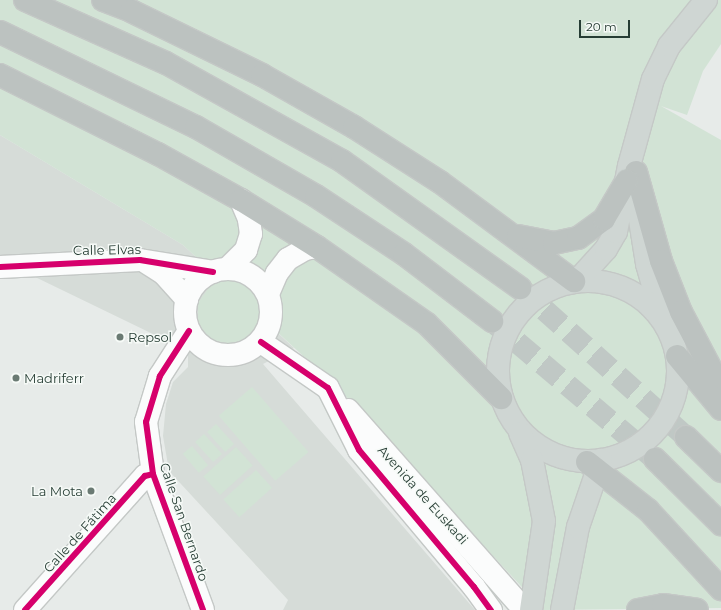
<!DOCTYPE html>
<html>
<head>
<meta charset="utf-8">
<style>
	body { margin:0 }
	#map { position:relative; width:721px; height:610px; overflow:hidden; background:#e7ebe9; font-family:Montserrat,sans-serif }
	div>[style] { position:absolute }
	.built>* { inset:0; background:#d6dcd8 }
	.green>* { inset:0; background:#d2e3d5; transform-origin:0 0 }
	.highway-tunnel>* { height:22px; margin-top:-11px; transform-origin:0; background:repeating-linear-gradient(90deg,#c0c8c5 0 22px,transparent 0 33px) }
	.roads { filter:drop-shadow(1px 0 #c4c8c6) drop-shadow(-1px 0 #c4c8c6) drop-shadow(0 1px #c4c8c6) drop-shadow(0 -1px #c4c8c6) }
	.minor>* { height:22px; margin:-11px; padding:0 11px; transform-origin:11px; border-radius:11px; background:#fbfcfc }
	.minor>.ring { margin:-11px; padding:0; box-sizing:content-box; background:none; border:22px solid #fbfcfc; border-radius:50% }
	.major>* { height:22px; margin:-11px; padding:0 11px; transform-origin:11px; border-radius:11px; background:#cfd6d3 }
	.major>.ring { margin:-11px; padding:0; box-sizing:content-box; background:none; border:22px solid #cfd6d3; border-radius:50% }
	.highway>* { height:22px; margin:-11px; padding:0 11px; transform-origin:11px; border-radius:11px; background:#bcc2c0 }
	.cycleway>* { height:6px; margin:-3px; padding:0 3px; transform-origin:3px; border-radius:3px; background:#d6006c }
	.dots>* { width:11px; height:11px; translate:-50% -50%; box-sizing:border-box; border:2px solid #f6faf7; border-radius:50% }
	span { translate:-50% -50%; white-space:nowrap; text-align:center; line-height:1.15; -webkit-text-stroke:3px #f6faf7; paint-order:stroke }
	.street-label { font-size:13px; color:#263d34 }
	.poi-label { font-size:13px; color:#263d34 }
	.left { translate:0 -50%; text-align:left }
	.right { translate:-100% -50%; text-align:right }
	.scale { position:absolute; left:579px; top:20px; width:51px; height:18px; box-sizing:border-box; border:2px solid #263d34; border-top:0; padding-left:5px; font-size:12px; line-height:14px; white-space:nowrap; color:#263d34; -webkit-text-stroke:3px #f6faf7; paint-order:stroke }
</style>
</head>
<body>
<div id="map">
	<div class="built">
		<div style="clip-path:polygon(0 135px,183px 245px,294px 348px,263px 364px,475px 610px,283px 610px,288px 600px,169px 471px,163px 436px,166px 404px,173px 382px,188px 367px,188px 351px,0 260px)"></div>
	</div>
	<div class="green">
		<div style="clip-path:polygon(0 0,721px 0,721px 44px,703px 71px,687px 115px,661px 106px,721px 140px,721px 608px,543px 610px,340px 390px,261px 317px,251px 336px,242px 343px,231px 345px,210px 339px,198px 323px,198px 303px,210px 286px,222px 281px,183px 245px,0 135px)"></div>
		<div style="left:252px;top:387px;width:86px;height:44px;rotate:49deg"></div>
		<div style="left:216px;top:424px;width:27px;height:12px;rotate:48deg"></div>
		<div style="left:204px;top:434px;width:27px;height:12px;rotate:48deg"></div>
		<div style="left:192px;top:446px;width:25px;height:12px;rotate:50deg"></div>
		<div style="left:236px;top:447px;width:25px;height:44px;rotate:48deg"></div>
		<div style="left:256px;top:470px;width:24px;height:44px;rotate:48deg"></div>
	</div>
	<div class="highway-tunnel">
		<div style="left:520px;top:288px;width:223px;rotate:41.9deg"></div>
		<div style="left:492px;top:321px;width:214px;rotate:40.3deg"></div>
	</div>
	<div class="roads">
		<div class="minor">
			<div style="left:147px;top:263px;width:19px;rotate:32deg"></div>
			<div style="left:163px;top:273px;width:36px;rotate:48deg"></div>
			<div style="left:0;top:267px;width:140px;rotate:-2.9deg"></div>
			<div style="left:140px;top:260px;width:74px;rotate:9.3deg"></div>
			<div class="ring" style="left:185px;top:269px;width:64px;height:64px"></div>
			<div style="left:227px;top:269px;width:27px;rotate:-45deg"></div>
			<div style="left:246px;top:250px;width:17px;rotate:-73deg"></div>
			<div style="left:251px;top:234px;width:15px;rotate:-98deg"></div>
			<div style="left:249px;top:219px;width:21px;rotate:-113deg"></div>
			<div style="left:268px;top:294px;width:23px;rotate:-67deg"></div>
			<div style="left:277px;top:273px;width:18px;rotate:-52deg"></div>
			<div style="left:288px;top:259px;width:20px;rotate:-30deg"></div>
			<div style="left:305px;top:249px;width:12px;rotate:-9deg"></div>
			<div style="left:189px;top:331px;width:54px;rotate:122.8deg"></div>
			<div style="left:160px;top:376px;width:48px;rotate:106.9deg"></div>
			<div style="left:146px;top:422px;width:52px;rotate:82.3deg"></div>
			<div style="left:153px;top:474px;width:145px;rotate:69.8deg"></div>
			<div style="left:261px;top:342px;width:81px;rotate:34.5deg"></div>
			<div style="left:328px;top:388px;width:69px;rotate:63.4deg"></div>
			<div style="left:359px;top:450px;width:179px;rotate:50deg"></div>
			<div style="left:474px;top:587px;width:29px;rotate:54deg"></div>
			<div style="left:348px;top:410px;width:256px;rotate:48.6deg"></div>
			<div style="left:25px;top:610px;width:180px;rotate:-48.2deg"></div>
			<div style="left:145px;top:476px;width:8px;rotate:-14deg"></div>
		</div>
		<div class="major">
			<div style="left:636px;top:195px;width:70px;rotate:80.9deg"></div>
			<div style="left:647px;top:264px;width:55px;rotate:74.2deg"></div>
			<div class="ring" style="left:498px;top:281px;width:158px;height:158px"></div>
			<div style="left:577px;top:281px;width:43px;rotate:-47.8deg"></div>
			<div style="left:606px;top:249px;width:20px;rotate:-60deg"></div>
			<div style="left:616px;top:232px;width:67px;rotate:-78.9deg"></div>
			<div style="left:629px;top:166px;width:90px;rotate:-74.6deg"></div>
			<div style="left:653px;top:79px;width:37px;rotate:-64deg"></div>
			<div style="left:669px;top:46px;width:59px;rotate:-51.2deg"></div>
			<div style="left:520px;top:433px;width:30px;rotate:66deg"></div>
			<div style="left:532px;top:460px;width:62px;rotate:78.9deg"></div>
			<div style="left:544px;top:521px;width:90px;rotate:98.3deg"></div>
			<div style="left:562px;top:610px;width:85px;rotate:-79.1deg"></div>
			<div style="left:578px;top:527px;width:71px;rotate:-71.1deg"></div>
		</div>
		<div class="highway">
			<div style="left:25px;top:0;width:154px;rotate:24.1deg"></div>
			<div style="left:166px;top:63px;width:201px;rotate:29.1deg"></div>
			<div style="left:342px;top:161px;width:219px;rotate:35.5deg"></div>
			<div style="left:103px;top:0;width:30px;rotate:21deg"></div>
			<div style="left:131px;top:11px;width:146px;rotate:26deg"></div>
			<div style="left:262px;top:75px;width:106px;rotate:29.5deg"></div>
			<div style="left:354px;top:127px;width:102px;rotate:32.6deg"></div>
			<div style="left:440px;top:182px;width:167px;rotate:36.5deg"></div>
			<div style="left:0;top:32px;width:218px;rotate:25.9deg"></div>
			<div style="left:196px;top:127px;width:138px;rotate:29.9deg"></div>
			<div style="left:316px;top:196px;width:105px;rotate:33.4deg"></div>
			<div style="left:404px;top:254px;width:111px;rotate:37.3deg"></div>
			<div style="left:0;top:75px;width:177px;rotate:26.6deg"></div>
			<div style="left:158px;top:154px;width:95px;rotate:29deg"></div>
			<div style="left:241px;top:200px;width:89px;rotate:31.7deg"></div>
			<div style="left:317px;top:247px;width:134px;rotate:35deg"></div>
			<div style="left:427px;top:324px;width:105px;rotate:45deg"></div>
			<div style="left:636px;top:172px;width:92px;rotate:74.3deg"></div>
			<div style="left:661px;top:261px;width:55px;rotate:68.6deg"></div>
			<div style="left:681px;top:312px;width:86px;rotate:62.2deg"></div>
			<div style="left:518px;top:236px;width:37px;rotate:11deg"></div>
			<div style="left:554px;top:243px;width:25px;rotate:-12deg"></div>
			<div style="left:578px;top:238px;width:32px;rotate:-36deg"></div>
			<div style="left:604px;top:219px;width:45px;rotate:-59.5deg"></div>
			<div style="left:677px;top:356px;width:69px;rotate:50.3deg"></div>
			<div style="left:686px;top:437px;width:49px;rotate:44.2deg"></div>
			<div style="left:655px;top:459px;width:93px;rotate:44.6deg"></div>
			<div style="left:587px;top:462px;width:78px;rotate:38.2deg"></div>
			<div style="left:648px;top:510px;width:108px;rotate:47.3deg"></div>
			<div style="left:638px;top:610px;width:25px;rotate:-11deg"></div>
			<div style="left:663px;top:605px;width:34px;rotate:8deg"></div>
		</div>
	</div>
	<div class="cycleway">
		<div style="left:0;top:267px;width:140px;rotate:-2.9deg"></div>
		<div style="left:140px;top:260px;width:74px;rotate:9.3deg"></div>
		<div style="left:189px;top:331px;width:54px;rotate:122.8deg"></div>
		<div style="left:160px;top:376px;width:48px;rotate:106.9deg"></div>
		<div style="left:146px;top:422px;width:52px;rotate:82.3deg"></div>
		<div style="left:153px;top:474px;width:145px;rotate:69.8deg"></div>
		<div style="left:261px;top:342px;width:81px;rotate:34.5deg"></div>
		<div style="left:328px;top:388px;width:69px;rotate:63.4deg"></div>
		<div style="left:359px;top:450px;width:179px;rotate:50deg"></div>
		<div style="left:474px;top:587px;width:29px;rotate:54deg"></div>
		<div style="left:25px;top:610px;width:180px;rotate:-48.2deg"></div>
		<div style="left:145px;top:476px;width:8px;rotate:-14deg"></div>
	</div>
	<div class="dots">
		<div style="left:120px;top:337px;background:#6a7a73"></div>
		<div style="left:16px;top:378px;background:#6a7a73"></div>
		<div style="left:91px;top:491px;background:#6a7a73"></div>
	</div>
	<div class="street-label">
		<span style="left:107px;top:250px;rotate:-1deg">Calle Elvas</span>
		<span style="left:423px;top:495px;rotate:48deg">Avenida de Euskadi</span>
		<span style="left:184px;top:522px;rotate:71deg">Calle San Bernardo</span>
		<span style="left:80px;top:533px;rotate:-48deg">Calle de Fátima</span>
	</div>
	<div class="poi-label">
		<span class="left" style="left:128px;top:337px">Repsol</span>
		<span class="left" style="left:24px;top:378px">Madriferr</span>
		<span class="right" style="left:83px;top:491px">La Mota</span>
	</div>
	<div class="scale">20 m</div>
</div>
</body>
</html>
